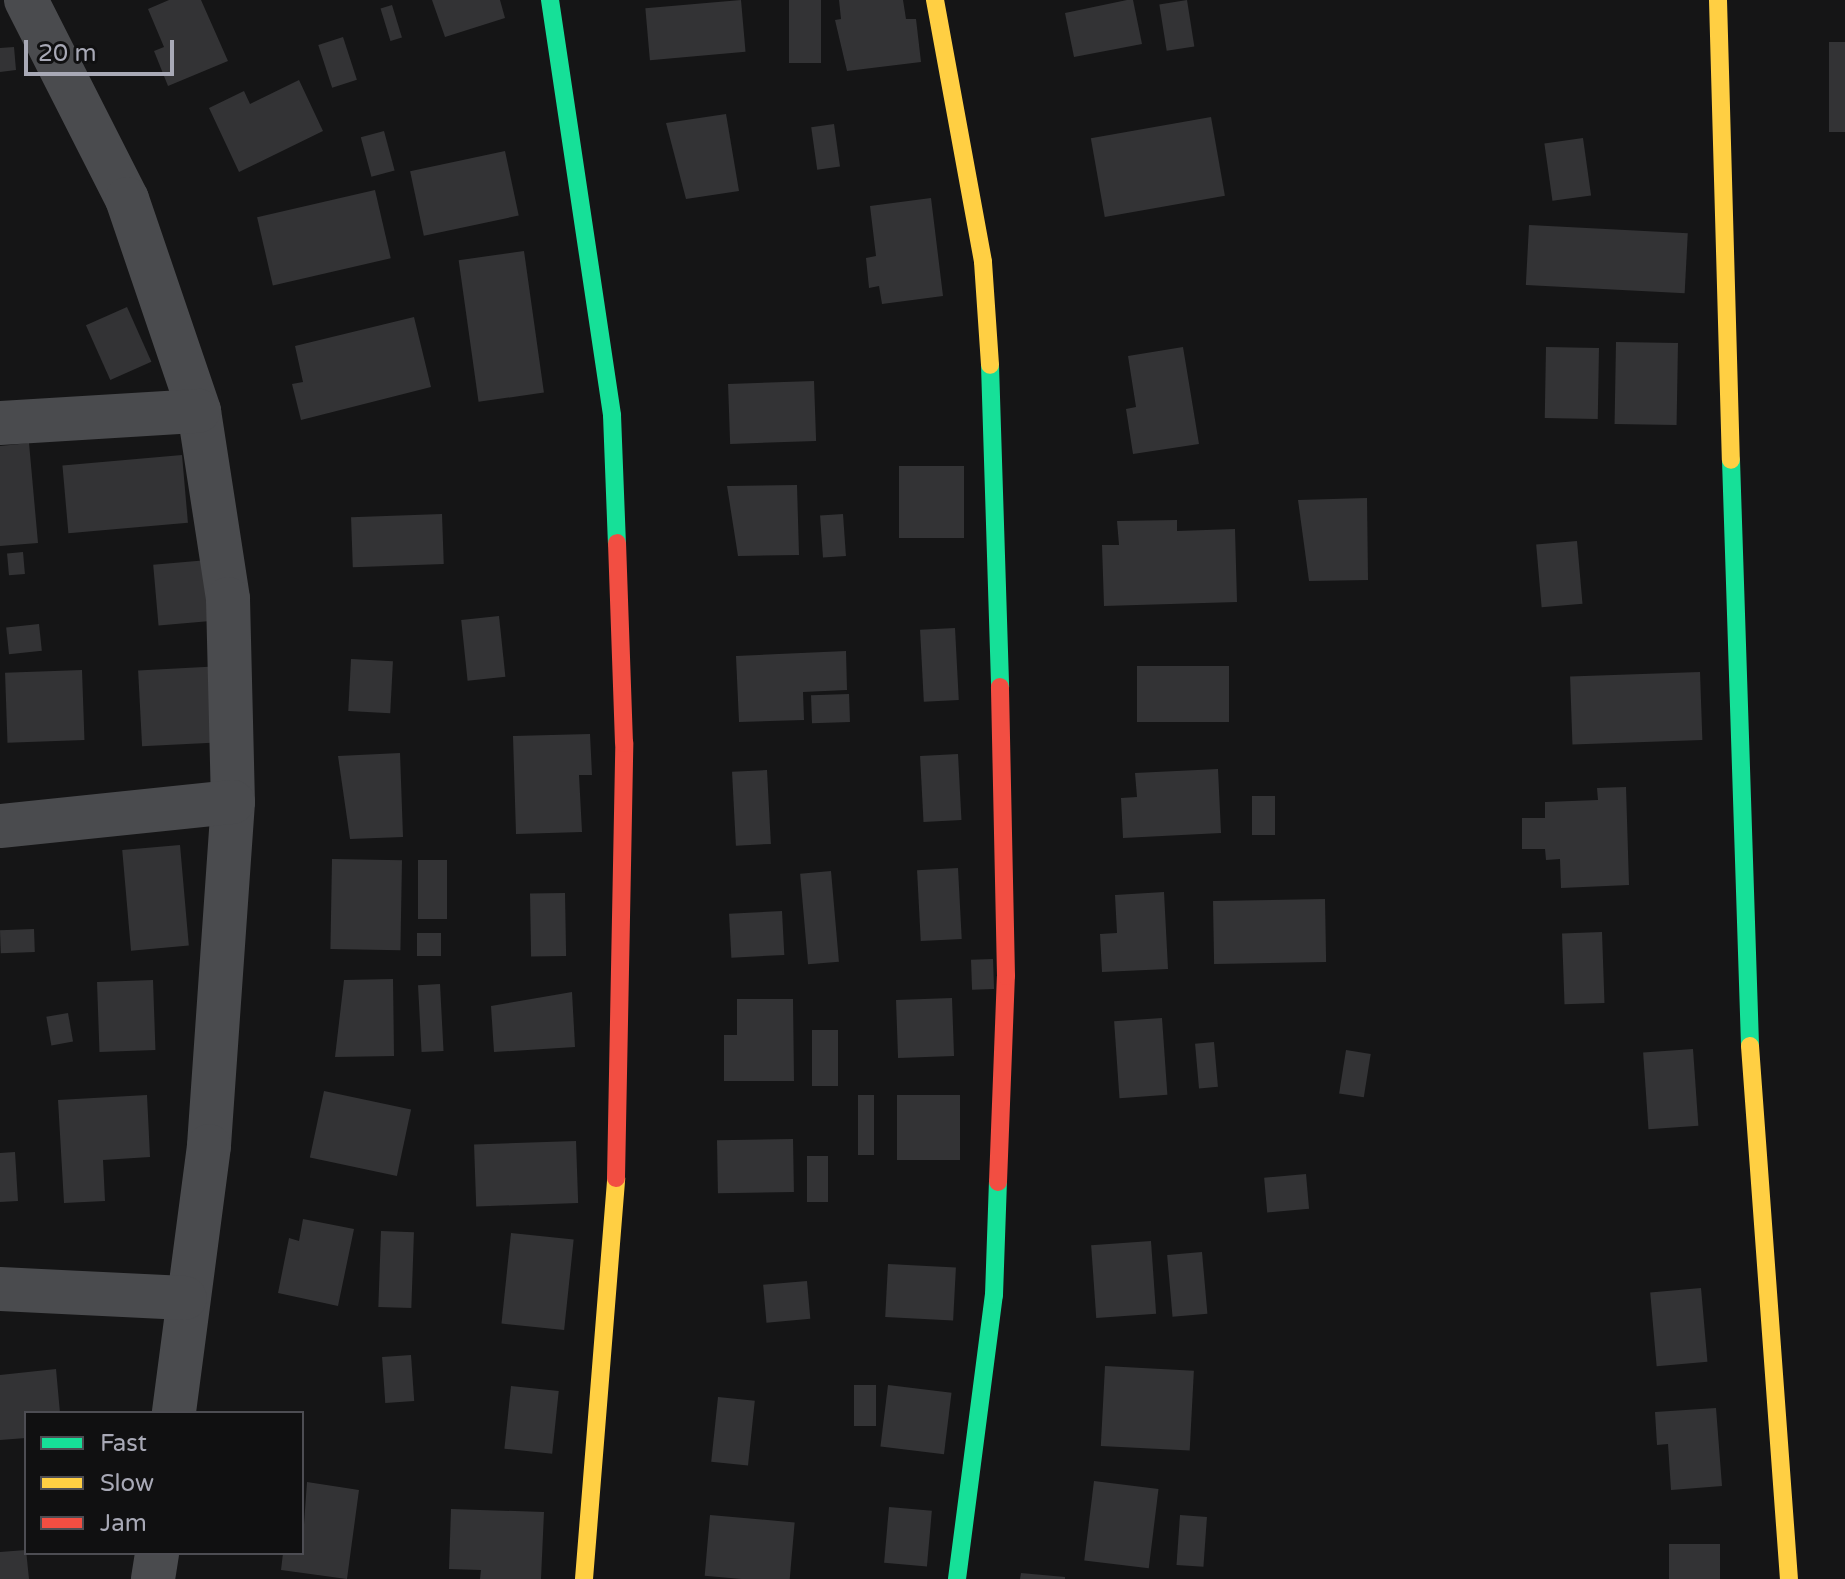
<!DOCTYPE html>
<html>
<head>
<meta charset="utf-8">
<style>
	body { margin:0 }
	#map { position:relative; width:1845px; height:1579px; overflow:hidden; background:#151516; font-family:"Varela Round",sans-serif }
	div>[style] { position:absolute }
	.building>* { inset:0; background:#333335; transform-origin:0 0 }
	.street>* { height:44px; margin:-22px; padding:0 22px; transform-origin:22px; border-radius:22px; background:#4a4b4e }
	.fast>* { height:18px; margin:-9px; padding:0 9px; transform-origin:9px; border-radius:9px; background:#16e098 }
	.slow>* { height:18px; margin:-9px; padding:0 9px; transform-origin:9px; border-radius:9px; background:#ffcf43 }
	.jam>* { height:18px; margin:-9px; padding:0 9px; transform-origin:9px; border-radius:9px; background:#f24e42 }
	span { translate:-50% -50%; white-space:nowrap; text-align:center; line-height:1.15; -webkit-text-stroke:6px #101011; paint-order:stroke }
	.legend { position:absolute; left:24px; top:1411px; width:280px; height:144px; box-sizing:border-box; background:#101011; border:2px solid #4d4d53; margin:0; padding:10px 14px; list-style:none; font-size:24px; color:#a8a9b6 }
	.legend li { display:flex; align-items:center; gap:16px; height:40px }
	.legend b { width:40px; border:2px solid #4d4d53 }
	.scale { position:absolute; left:24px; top:40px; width:150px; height:36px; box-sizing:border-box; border:4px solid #a8a9b6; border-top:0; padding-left:10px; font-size:24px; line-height:28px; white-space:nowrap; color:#a8a9b6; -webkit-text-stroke:6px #101011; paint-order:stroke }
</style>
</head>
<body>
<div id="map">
	<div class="building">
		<div style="clip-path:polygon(169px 0,201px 0,228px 61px,168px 86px,154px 51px,164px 47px,148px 9px)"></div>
		<div style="clip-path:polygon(432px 0,500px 0,505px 18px,445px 37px)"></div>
		<div style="left:741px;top:0;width:52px;height:96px;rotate:85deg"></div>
		<div style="left:789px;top:0;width:32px;height:63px"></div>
		<div style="clip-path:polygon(839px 0,903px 0,906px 19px,916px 19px,921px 62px,847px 71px,835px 20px,841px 19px)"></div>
		<div style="clip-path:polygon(1127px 0,1133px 0,1142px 44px,1074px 57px,1065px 13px)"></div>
		<div style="left:1187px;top:0;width:47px;height:28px;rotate:81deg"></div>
		<div style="left:392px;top:5px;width:34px;height:12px;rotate:73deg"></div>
		<div style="left:343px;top:37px;width:45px;height:26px;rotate:72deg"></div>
		<div style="left:1829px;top:42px;width:16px;height:90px"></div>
		<div style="clip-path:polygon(14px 47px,16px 70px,0 72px,0 48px)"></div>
		<div style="clip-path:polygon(299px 80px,323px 131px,239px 172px,209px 108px,244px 91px,250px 104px)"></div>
		<div style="clip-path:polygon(726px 114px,739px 191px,686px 199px,666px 123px)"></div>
		<div style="left:1211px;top:117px;width:80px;height:122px;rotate:80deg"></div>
		<div style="left:834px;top:124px;width:43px;height:23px;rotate:82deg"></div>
		<div style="left:384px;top:131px;width:41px;height:24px;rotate:75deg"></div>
		<div style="left:1583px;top:138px;width:58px;height:39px;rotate:82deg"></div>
		<div style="left:505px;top:151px;width:66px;height:97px;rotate:78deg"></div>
		<div style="left:375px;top:190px;width:70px;height:121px;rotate:77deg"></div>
		<div style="clip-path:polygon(931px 198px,943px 296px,882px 304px,879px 286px,869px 288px,866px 258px,876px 256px,870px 206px)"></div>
		<div style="left:1529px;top:225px;width:159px;height:60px;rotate:3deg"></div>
		<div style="left:524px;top:251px;width:143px;height:66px;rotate:82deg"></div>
		<div style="left:127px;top:307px;width:60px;height:45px;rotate:66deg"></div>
		<div style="clip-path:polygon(414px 317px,431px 387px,301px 420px,292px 384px,303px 382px,295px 346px)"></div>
		<div style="left:1616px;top:342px;width:62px;height:82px;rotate:1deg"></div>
		<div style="clip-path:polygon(1183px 347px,1199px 444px,1133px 454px,1126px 409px,1136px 407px,1128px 356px)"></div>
		<div style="left:1546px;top:347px;width:53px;height:71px;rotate:1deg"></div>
		<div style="left:814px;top:381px;width:60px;height:86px;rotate:88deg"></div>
		<div style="clip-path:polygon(29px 443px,38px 543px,0 546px,0 446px)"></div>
		<div style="left:182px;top:455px;width:68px;height:120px;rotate:85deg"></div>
		<div style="left:899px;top:466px;width:65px;height:72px"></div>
		<div style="clip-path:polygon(797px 485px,799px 555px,738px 556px,727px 486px)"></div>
		<div style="clip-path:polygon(1367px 498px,1368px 580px,1309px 581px,1298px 500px)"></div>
		<div style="left:442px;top:514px;width:50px;height:91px;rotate:88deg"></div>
		<div style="left:843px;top:514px;width:42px;height:23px;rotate:86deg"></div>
		<div style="clip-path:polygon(1177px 520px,1177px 531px,1235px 529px,1237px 602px,1104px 606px,1102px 545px,1119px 545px,1117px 521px)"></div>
		<div style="left:1577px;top:541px;width:63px;height:41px;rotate:85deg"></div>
		<div style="left:23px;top:552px;width:22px;height:16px;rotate:85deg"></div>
		<div style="left:208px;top:560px;width:61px;height:55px;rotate:85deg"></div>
		<div style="left:499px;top:616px;width:61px;height:38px;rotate:84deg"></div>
		<div style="left:39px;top:624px;width:27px;height:33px;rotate:84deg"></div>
		<div style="left:955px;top:628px;width:72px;height:35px;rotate:87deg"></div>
		<div style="clip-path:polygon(846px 651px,847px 690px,803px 692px,804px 720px,739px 722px,736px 656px)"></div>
		<div style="left:351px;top:659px;width:42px;height:52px;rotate:3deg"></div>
		<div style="left:223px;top:666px;width:76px;height:85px;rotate:87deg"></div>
		<div style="left:1229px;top:666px;width:56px;height:92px;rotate:90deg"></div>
		<div style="left:82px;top:670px;width:70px;height:77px;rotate:88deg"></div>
		<div style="left:1700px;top:672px;width:68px;height:130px;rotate:88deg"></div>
		<div style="left:849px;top:694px;width:28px;height:38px;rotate:88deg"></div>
		<div style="clip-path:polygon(590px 734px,592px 775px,579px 775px,582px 832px,516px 834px,513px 736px)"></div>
		<div style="clip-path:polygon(400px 753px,403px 837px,350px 839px,338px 756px)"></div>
		<div style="left:958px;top:754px;width:66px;height:38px;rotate:87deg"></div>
		<div style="clip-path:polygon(1218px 769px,1221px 833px,1123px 838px,1121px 798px,1137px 797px,1135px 773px)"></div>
		<div style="left:767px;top:770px;width:74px;height:35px;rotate:87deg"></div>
		<div style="clip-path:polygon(1626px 787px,1629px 885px,1561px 888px,1560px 859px,1546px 860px,1545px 849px,1522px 849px,1522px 818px,1545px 818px,1545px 802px,1598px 800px,1597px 788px)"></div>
		<div style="left:1252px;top:796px;width:23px;height:39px"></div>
		<div style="left:180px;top:845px;width:101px;height:58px;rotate:85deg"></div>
		<div style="left:332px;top:859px;width:70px;height:90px;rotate:1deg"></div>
		<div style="left:447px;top:860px;width:59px;height:29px;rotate:90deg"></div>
		<div style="left:958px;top:868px;width:71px;height:41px;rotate:87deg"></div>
		<div style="left:831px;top:871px;width:91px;height:31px;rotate:85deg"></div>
		<div style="clip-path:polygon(1164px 892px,1168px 969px,1102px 972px,1100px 934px,1117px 933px,1115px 895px)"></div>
		<div style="left:565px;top:893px;width:63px;height:35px;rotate:89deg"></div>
		<div style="left:1325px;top:899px;width:63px;height:112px;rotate:89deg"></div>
		<div style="left:782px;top:911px;width:44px;height:53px;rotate:87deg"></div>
		<div style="left:34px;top:929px;width:23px;height:34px;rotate:88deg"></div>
		<div style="left:1602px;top:932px;width:71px;height:40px;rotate:88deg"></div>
		<div style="left:417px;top:933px;width:24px;height:23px"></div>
		<div style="left:993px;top:959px;width:30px;height:22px;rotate:88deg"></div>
		<div style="clip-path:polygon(393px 979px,394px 1056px,335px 1057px,344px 980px)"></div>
		<div style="left:153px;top:980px;width:70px;height:56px;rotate:88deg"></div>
		<div style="left:440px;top:984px;width:67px;height:22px;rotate:87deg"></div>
		<div style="clip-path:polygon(572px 992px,575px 1047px,494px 1052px,491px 1006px)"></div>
		<div style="left:952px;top:998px;width:58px;height:56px;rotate:88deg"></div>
		<div style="clip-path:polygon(737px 999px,793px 999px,794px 1081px,724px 1081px,724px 1035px,737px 1035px)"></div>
		<div style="left:68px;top:1013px;width:29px;height:22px;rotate:80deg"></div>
		<div style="left:1162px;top:1018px;width:77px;height:48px;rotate:86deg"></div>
		<div style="left:812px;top:1030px;width:26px;height:56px"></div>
		<div style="left:1214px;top:1042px;width:45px;height:19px;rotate:85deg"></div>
		<div style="left:1693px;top:1049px;width:77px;height:50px;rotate:86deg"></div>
		<div style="left:1346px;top:1050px;width:25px;height:44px;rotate:9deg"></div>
		<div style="left:324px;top:1091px;width:89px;height:68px;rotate:12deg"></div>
		<div style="clip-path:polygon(147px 1095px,150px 1157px,103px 1160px,105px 1201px,64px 1203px,58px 1100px)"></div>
		<div style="left:858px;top:1095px;width:16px;height:60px"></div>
		<div style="left:897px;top:1095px;width:63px;height:65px"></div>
		<div style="left:793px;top:1139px;width:53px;height:76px;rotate:89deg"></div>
		<div style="left:576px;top:1141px;width:62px;height:102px;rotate:88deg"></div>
		<div style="clip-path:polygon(15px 1152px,18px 1201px,0 1202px,0 1153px)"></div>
		<div style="left:807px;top:1156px;width:21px;height:46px"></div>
		<div style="left:1306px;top:1174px;width:35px;height:42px;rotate:85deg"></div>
		<div style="clip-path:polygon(303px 1219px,354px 1229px,338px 1306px,278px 1293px,289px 1238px,299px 1241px)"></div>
		<div style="left:381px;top:1231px;width:33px;height:76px;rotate:2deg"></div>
		<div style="left:511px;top:1233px;width:63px;height:91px;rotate:6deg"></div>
		<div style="left:1151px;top:1241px;width:73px;height:60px;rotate:86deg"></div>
		<div style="left:1202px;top:1252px;width:62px;height:35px;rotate:85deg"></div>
		<div style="left:888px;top:1264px;width:68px;height:53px;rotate:3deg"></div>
		<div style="left:807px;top:1281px;width:38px;height:44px;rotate:85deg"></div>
		<div style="left:1701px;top:1288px;width:74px;height:51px;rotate:85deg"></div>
		<div style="left:411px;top:1355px;width:46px;height:29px;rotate:86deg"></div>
		<div style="left:1105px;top:1366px;width:89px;height:80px;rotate:3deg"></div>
		<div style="clip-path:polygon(56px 1369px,60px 1413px,26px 1413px,26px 1438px,0 1440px,0 1375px)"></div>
		<div style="left:854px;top:1385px;width:22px;height:41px"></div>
		<div style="left:888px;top:1385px;width:64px;height:62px;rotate:7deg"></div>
		<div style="left:511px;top:1386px;width:48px;height:63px;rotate:6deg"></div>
		<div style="left:718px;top:1397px;width:37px;height:65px;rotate:6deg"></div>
		<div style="clip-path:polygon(1716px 1408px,1722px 1486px,1671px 1490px,1668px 1444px,1657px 1445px,1655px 1412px)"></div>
		<div style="left:1094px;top:1481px;width:65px;height:80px;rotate:7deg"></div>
		<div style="clip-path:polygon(307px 1482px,359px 1490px,347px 1579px,281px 1570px,283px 1553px,302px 1553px)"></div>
		<div style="left:889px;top:1507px;width:43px;height:56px;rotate:5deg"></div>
		<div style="clip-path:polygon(451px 1509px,544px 1512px,541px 1579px,480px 1579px,481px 1570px,449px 1569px)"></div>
		<div style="left:710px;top:1515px;width:85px;height:61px;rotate:5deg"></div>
		<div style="left:1180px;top:1515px;width:27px;height:50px;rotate:4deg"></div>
		<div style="left:1669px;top:1544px;width:51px;height:35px"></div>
		<div style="clip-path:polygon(26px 1550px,29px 1579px,0 1579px,0 1552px)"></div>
		<div style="clip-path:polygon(1021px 1573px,1065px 1577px,1065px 1579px,1020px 1579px)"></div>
	</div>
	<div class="street">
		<div style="left:26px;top:0;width:223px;rotate:63.1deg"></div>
		<div style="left:127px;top:199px;width:224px;rotate:71.2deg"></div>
		<div style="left:199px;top:411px;width:190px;rotate:81.2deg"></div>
		<div style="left:228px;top:599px;width:203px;rotate:88.6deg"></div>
		<div style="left:233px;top:802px;width:345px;rotate:94deg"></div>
		<div style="left:209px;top:1146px;width:269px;rotate:97.5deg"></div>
		<div style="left:0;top:423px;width:199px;rotate:-3.5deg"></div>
		<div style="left:0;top:826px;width:234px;rotate:-5.9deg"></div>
		<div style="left:0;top:1289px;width:185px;rotate:2.8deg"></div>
		<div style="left:153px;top:1579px;width:26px;rotate:-81deg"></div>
	</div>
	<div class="fast">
		<div style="left:550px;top:0;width:420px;rotate:81.5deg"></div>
		<div style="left:612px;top:415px;width:128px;rotate:87.8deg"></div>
		<div style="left:990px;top:365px;width:322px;rotate:88.2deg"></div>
		<div style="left:1731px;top:460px;width:586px;rotate:88.14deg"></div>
		<div style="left:957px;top:1579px;width:286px;rotate:-82.6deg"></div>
		<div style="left:994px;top:1295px;width:113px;rotate:-88deg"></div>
	</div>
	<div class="slow">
		<div style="left:935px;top:0;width:266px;rotate:79.6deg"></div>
		<div style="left:983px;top:262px;width:103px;rotate:86.1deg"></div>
		<div style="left:1718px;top:0;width:460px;rotate:88.4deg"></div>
		<div style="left:1750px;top:1046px;width:534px;rotate:85.82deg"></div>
		<div style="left:584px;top:1579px;width:402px;rotate:-85.4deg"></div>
	</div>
	<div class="jam">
		<div style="left:616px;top:1178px;width:435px;rotate:-88.9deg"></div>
		<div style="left:624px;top:743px;width:200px;rotate:-92deg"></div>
		<div style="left:998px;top:1182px;width:206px;rotate:-87.8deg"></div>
		<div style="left:1006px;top:976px;width:289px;rotate:-91.2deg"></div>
	</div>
	<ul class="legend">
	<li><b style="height:10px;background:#16e098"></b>Fast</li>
	<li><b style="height:10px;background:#ffcf43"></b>Slow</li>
	<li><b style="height:10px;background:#f24e42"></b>Jam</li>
	</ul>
	<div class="scale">20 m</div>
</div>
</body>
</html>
